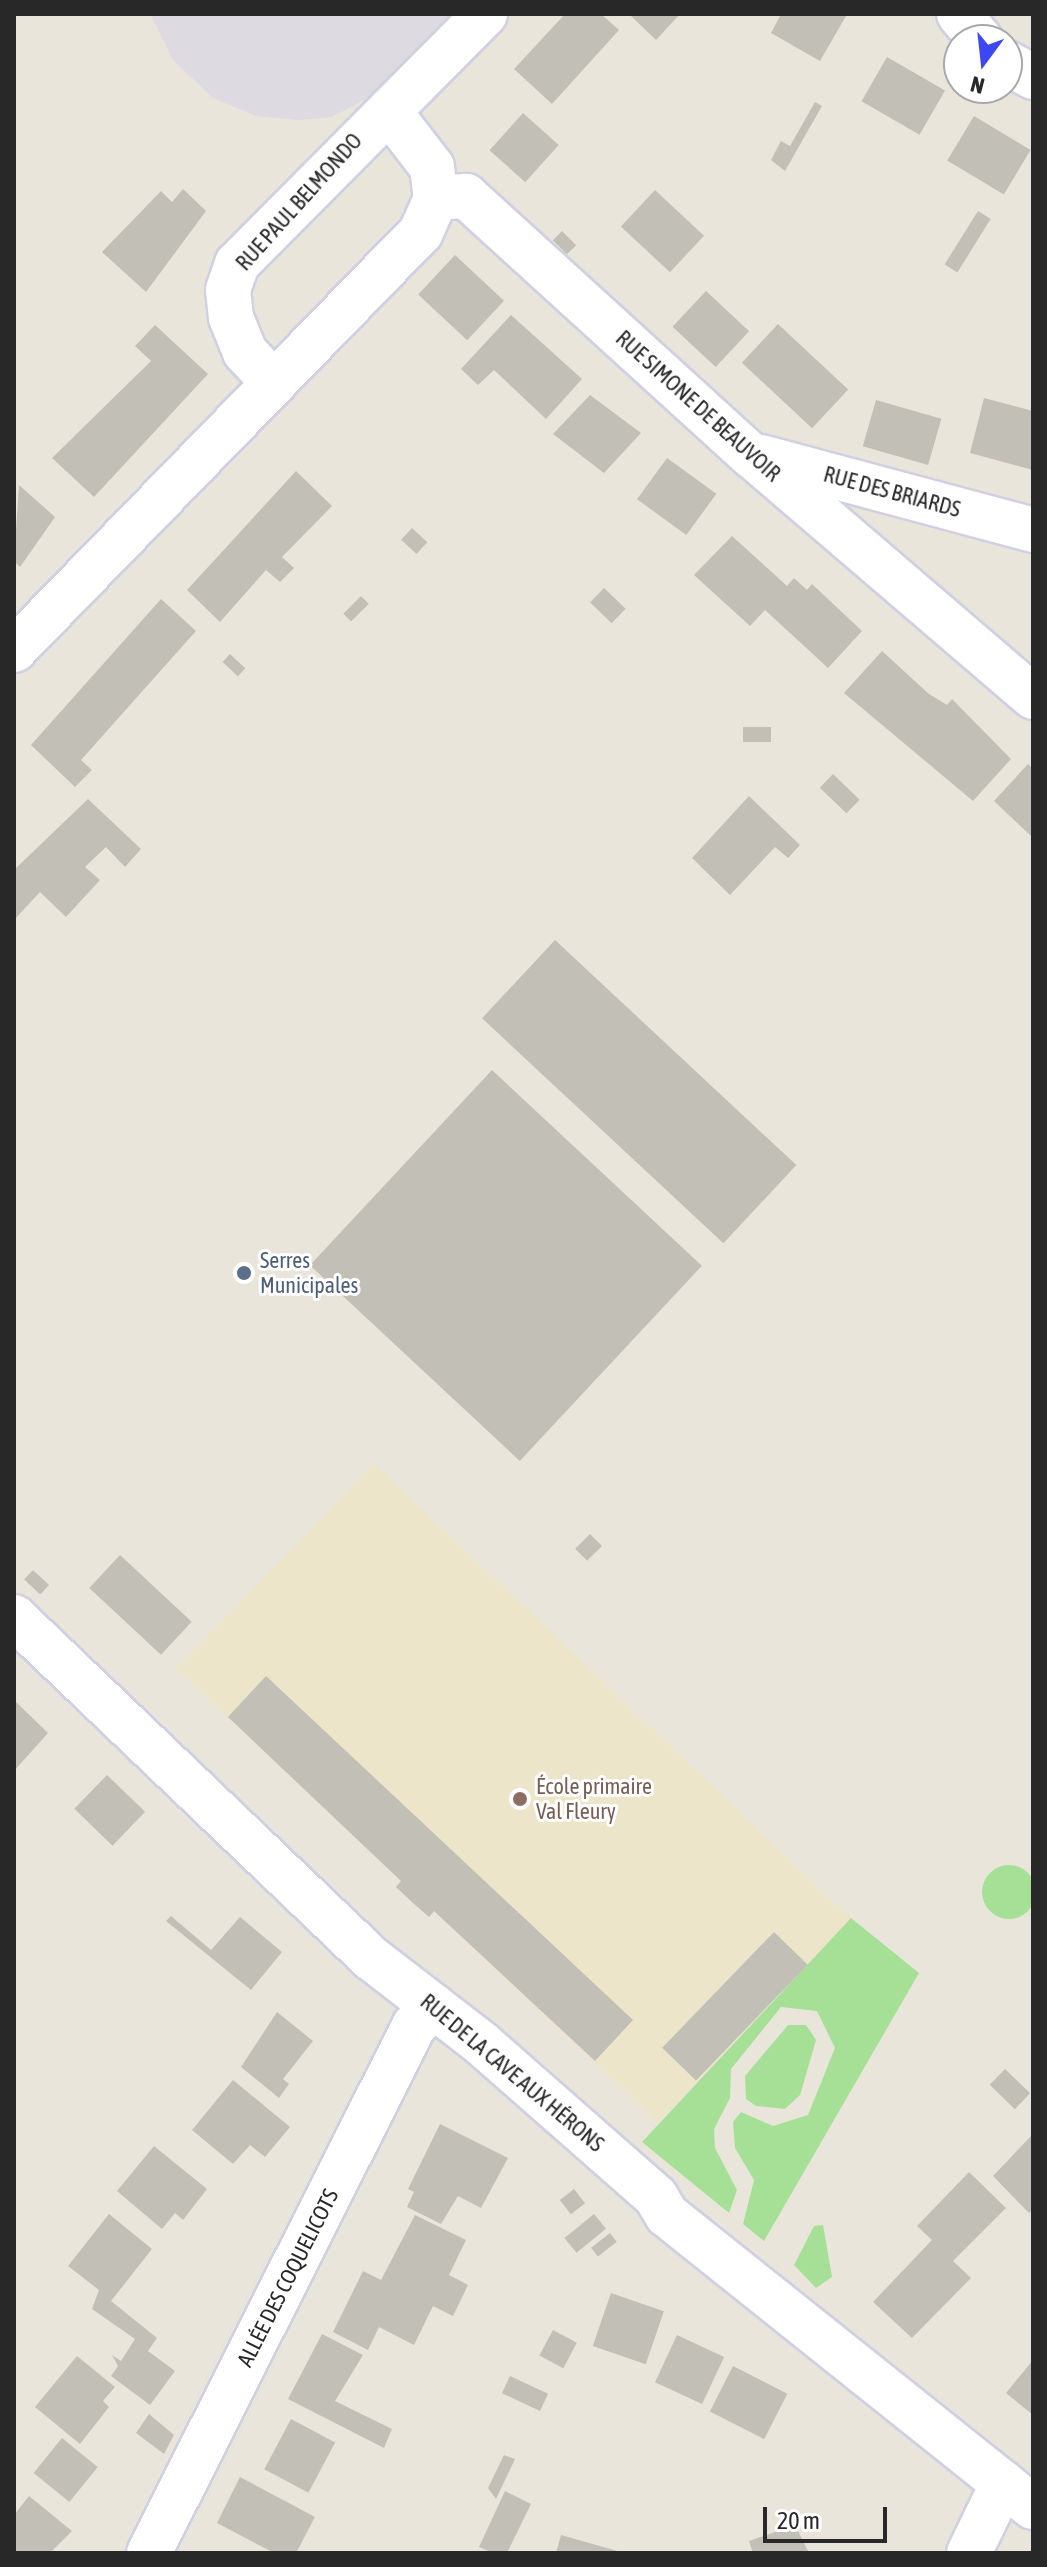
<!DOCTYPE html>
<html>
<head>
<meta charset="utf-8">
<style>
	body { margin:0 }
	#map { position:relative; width:1047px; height:2567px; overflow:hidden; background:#eae5da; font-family:"Asap Condensed",sans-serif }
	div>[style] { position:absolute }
	.industrial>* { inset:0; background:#dedae2 }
	.education>* { inset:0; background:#ece5c9 }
	.green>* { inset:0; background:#a6e097 }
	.round { border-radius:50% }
	.building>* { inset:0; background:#c2bfb6; transform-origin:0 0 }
	.roads { filter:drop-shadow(2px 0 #cfd0e1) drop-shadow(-2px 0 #cfd0e1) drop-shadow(0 2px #cfd0e1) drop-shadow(0 -2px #cfd0e1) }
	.minor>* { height:44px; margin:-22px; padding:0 22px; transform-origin:22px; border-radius:22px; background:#fff }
	.dots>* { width:22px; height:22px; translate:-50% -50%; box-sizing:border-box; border:4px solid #fff; border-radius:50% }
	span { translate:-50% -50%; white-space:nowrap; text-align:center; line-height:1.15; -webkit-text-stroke:6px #fff; paint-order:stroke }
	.street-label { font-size:22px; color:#282828 }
	.service-label { font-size:22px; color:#4e5e75 }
	.left { translate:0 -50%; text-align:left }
	.education-label { font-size:22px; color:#785e54 }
	.frame { position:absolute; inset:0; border:16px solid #282828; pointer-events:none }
	.north { position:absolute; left:943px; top:24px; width:80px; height:80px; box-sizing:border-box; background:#fff; border:2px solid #a9a9a9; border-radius:50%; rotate:195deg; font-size:22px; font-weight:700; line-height:32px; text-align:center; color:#282828 }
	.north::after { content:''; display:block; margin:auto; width:28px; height:36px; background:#3d47f4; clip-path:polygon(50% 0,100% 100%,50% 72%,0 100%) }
	.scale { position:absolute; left:763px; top:2507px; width:124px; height:36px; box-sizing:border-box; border:4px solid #282828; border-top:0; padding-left:10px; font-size:24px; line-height:28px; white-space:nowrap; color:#282828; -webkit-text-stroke:6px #fff; paint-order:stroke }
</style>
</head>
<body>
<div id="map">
	<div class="industrial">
		<div style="clip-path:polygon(150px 14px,451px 14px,377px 93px,332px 117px,298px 120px,256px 116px,213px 98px,173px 60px)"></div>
	</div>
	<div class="education">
		<div style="clip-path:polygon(374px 1463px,851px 1918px,658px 2123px,435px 1912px,429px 1917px,413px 1903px,396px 1887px,401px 1881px,176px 1669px)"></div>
	</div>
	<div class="green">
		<div class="round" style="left:982px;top:1865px;width:54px;height:54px"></div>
		<div style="clip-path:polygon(851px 1918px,919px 1973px,764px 2241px,743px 2224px,754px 2180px,735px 2148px,733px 2122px,741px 2112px,773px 2126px,808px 2115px,835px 2048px,817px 2011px,781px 2007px,731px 2069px,730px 2098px,714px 2129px,715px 2148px,737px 2190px,729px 2213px,642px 2142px)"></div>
		<div style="clip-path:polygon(788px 2025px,806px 2025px,816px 2040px,800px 2095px,785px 2109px,756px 2106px,746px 2099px,745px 2076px)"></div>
		<div style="clip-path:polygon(823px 2225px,832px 2277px,816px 2288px,794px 2265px,814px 2226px)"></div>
	</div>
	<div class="building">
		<div style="clip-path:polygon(565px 14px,601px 14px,619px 30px,552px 104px,514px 69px)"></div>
		<div style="clip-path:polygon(629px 14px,680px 14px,656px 40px)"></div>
		<div style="clip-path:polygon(781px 14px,843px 14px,846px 16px,820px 61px,771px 33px)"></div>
		<div style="left:887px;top:57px;width:67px;height:51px;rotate:30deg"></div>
		<div style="clip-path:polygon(815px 102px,822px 106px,785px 171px,771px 160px,781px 141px,790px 146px)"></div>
		<div style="left:523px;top:113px;width:48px;height:50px;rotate:42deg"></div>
		<div style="left:974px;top:116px;width:66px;height:52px;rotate:31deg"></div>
		<div style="clip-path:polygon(183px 189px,206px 211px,146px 292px,102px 252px,161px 191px,172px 202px)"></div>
		<div style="left:655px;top:190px;width:67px;height:50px;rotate:43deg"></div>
		<div style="left:978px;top:211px;width:15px;height:63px;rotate:32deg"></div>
		<div style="left:562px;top:231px;width:20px;height:13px;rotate:45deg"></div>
		<div style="left:455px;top:255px;width:67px;height:54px;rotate:43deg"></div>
		<div style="left:706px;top:291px;width:59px;height:49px;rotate:43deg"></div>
		<div style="clip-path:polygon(511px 315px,582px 379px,546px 419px,494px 370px,478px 385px,461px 369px)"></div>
		<div style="left:778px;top:324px;width:96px;height:53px;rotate:43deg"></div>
		<div style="clip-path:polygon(155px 325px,208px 374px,94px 497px,52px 458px,151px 361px,135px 346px)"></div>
		<div style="clip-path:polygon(590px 395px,641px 433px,604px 473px,553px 434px)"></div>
		<div style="clip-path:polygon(984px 398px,1033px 411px,1033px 470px,970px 453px)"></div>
		<div style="left:876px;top:400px;width:68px;height:48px;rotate:16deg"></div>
		<div style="left:667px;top:458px;width:61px;height:51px;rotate:36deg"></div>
		<div style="clip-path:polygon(296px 471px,332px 506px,282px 557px,294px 568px,280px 582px,266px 570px,220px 622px,187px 590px)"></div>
		<div style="clip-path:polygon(19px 485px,55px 517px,20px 567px,14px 561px)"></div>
		<div style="left:412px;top:528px;width:21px;height:16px;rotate:43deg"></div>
		<div style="clip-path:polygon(732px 536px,787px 586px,794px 578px,807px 590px,812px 584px,862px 631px,828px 668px,765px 610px,750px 626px,694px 575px)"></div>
		<div style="left:604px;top:588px;width:30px;height:20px;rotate:44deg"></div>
		<div style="left:361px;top:596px;width:11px;height:25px;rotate:45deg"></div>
		<div style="clip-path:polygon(161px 599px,196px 631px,81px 760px,92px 770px,75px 787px,31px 745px)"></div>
		<div style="clip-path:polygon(882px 651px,929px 694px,947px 705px,952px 699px,1011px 759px,973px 801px,844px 693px)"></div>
		<div style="left:230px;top:654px;width:21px;height:11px;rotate:43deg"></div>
		<div style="left:743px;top:727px;width:28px;height:15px"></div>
		<div style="clip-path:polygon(1028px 764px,1033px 769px,1033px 838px,994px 801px)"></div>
		<div style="left:833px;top:774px;width:37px;height:19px;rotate:44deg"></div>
		<div style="clip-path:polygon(749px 796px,800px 845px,788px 858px,775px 847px,730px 895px,692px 858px)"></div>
		<div style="clip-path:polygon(88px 799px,141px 849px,125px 867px,106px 847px,85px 867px,100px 880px,66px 917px,40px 892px,14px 920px,14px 870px)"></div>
		<div style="left:555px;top:940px;width:330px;height:107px;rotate:43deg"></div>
		<div style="left:492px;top:1070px;width:287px;height:267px;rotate:43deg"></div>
		<div style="left:590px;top:1534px;width:17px;height:21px;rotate:45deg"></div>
		<div style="left:120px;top:1555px;width:98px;height:45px;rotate:43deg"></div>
		<div style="left:33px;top:1570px;width:22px;height:13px;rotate:43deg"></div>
		<div style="clip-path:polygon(266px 1676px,633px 2020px,595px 2061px,434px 1911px,429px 1917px,413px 1903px,396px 1887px,401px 1881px,228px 1717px)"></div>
		<div style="clip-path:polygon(14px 1700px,48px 1733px,14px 1771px)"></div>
		<div style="left:107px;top:1775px;width:53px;height:47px;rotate:44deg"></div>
		<div style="clip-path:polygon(171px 1916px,211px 1950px,240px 1917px,282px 1952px,251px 1990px,166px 1921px)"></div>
		<div style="left:774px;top:1932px;width:47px;height:161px;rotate:44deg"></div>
		<div style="clip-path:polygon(277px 2012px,313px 2041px,283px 2079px,289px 2084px,279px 2098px,241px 2067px)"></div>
		<div style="left:1005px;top:2069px;width:35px;height:22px;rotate:44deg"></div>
		<div style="clip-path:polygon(233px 2080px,290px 2127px,265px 2157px,250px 2145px,233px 2164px,192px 2130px)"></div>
		<div style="clip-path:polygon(440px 2124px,508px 2158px,481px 2208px,458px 2196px,441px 2224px,407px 2207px,414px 2192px,408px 2189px)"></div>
		<div style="clip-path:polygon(1033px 2134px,1033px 2209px,1029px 2213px,993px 2176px)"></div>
		<div style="clip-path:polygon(154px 2146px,207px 2189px,183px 2220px,175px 2213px,162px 2229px,117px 2191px)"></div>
		<div style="clip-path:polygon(969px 2172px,1006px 2208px,953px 2261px,971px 2278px,912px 2338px,873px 2302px,932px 2240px,917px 2226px)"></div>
		<div style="left:574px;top:2189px;width:18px;height:18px;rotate:52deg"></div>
		<div style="clip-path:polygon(109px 2214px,152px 2249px,111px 2301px,157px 2338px,148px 2351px,175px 2371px,150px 2405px,111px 2376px,118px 2366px,112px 2355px,121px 2361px,135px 2339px,92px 2309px,99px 2290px,68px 2266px)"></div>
		<div style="left:594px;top:2214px;width:19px;height:38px;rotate:51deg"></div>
		<div style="clip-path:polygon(415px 2215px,466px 2240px,449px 2275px,468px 2285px,453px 2316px,433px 2306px,414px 2345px,379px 2327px,368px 2350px,333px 2332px,363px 2271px,381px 2280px)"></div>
		<div style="left:610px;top:2233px;width:11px;height:24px;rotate:52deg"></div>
		<div style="left:611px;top:2293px;width:56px;height:56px;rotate:19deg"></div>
		<div style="left:553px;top:2330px;width:27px;height:29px;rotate:28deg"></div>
		<div style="clip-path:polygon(322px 2334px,363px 2355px,335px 2401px,392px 2429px,384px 2448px,288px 2399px)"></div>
		<div style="left:677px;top:2335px;width:52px;height:52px;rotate:25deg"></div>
		<div style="clip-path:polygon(77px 2356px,115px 2387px,103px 2401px,109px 2407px,80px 2444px,35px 2407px)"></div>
		<div style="clip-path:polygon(1033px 2360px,1033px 2415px,1006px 2393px)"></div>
		<div style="left:733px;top:2366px;width:61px;height:51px;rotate:27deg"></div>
		<div style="left:510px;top:2376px;width:42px;height:19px;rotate:25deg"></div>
		<div style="clip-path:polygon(149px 2414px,174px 2435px,164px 2454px,136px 2433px)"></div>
		<div style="left:291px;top:2419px;width:50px;height:57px;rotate:28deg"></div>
		<div style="left:62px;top:2438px;width:46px;height:45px;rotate:39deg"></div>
		<div style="clip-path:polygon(504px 2455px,515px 2459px,496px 2499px,488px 2488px)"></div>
		<div style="clip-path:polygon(240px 2477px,315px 2517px,296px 2553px,274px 2553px,217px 2523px)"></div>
		<div style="clip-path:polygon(505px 2491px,531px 2504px,507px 2553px,493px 2553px,479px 2547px)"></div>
		<div style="clip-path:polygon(29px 2496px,72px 2531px,50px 2553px,14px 2553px,14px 2515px)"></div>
		<div style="clip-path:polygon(795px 2525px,809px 2553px,753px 2553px,749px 2541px)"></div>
		<div style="clip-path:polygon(561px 2535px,621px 2552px,621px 2553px,556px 2553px)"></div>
	</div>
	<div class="roads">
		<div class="minor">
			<div style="left:959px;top:14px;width:34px;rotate:50deg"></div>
			<div style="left:1007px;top:63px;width:30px;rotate:28deg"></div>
			<div style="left:391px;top:114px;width:67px;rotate:52.3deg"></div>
			<div style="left:432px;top:167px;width:31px;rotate:83deg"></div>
			<div style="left:436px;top:198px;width:30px;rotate:-4deg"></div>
			<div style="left:466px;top:196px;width:385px;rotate:42.3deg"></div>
			<div style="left:751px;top:455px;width:372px;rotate:40.6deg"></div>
			<div style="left:272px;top:381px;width:40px;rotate:-133deg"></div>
			<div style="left:245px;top:352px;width:37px;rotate:-112deg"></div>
			<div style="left:231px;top:318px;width:28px;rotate:-96deg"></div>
			<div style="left:228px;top:290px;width:28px;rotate:-71deg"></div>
			<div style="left:237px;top:264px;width:352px;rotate:-45.2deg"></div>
			<div style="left:761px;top:457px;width:282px;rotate:15deg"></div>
			<div style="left:14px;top:650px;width:583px;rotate:-45.76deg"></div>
			<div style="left:421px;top:232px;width:37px;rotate:-66deg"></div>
			<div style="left:14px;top:1617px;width:494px;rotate:43.7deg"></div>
			<div style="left:371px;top:1958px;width:139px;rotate:37.7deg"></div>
			<div style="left:481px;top:2043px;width:233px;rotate:41.3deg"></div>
			<div style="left:656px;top:2197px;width:21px;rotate:59deg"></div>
			<div style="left:667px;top:2215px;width:468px;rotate:38.6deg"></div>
			<div style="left:149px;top:2553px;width:590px;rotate:-63.3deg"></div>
			<div style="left:414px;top:2026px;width:28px;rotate:-44deg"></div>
			<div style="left:969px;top:2553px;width:78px;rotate:-64.1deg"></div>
		</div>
	</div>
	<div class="dots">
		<div style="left:244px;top:1273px;background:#5c6f8a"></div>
		<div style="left:520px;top:1799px;background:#8d6e63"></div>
	</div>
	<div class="street-label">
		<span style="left:299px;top:202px;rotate:-48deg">RUE PAUL BELMONDO</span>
		<span style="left:698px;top:406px;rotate:42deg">RUE SIMONE DE BEAUVOIR</span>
		<span style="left:892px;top:492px;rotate:15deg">RUE DES BRIARDS</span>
		<span style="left:512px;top:2073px;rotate:40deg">RUE DE LA CAVE AUX HÉRONS</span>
		<span style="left:288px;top:2278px;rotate:-63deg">ALLÉE DES COQUELICOTS</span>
	</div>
	<div class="service-label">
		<span class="left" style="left:260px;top:1273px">Serres<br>Municipales</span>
	</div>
	<div class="education-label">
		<span class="left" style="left:536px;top:1799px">École primaire<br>Val Fleury</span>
	</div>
	<div class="frame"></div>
	<div class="north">N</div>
	<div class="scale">20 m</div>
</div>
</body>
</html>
